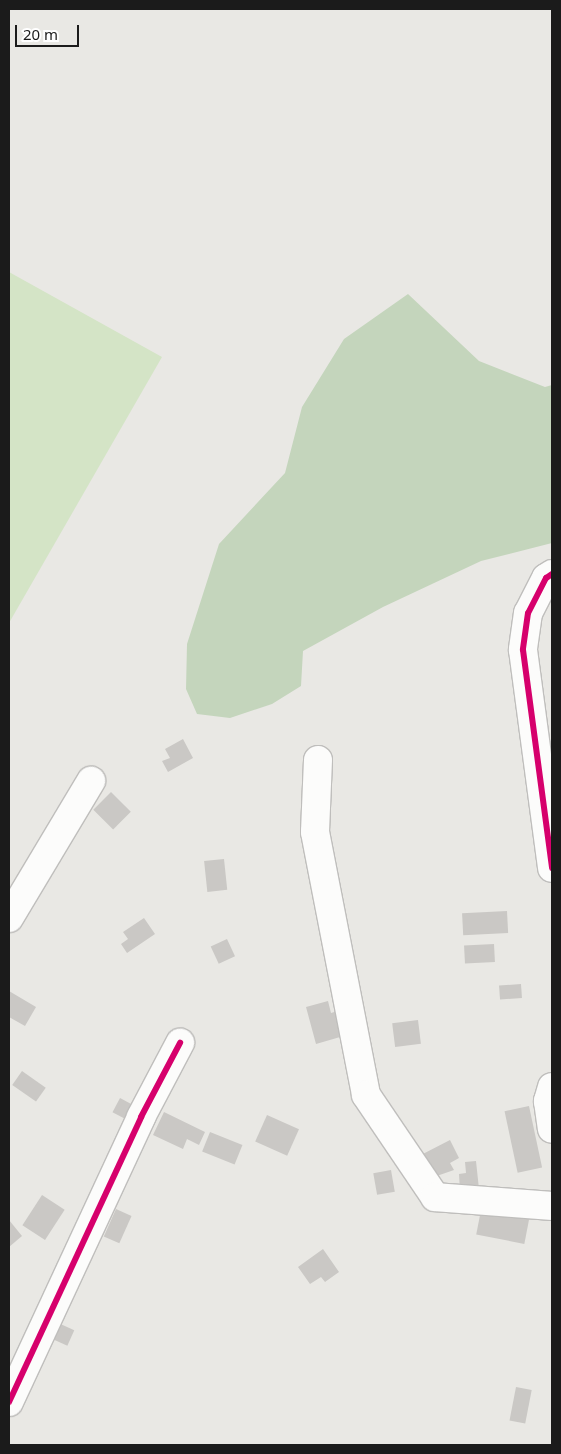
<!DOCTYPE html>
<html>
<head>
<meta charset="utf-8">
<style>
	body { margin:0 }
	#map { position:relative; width:561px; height:1454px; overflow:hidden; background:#e9e8e4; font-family:"Noto Sans",sans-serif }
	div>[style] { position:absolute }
	.grass>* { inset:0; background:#d4e4c6 }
	.forest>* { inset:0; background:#c4d5bc }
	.building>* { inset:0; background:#cac8c5; transform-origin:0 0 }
	.roads { filter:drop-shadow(1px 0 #bfbebc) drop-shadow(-1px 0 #bfbebc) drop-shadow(0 1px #bfbebc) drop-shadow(0 -1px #bfbebc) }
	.minor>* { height:28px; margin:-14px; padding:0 14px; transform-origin:14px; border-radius:14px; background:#fcfcfb }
	.cycleway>* { height:6px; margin:-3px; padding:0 3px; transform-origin:3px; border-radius:3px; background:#d6006c }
	span { translate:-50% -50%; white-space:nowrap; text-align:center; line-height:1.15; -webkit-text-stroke:5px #fff; paint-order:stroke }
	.frame { position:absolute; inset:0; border:10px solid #1b1b1b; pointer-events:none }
	.scale { position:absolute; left:15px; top:25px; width:64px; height:22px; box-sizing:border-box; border:2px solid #1b1b1b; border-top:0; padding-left:6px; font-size:15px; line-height:18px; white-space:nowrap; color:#1b1b1b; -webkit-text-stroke:4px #fff; paint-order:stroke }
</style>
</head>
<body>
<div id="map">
	<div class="grass">
		<div style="clip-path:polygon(9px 272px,162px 357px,9px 623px)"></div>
	</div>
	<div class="forest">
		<div style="clip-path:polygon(408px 294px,479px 361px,545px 387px,552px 385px,552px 543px,481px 561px,383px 607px,303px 651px,301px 686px,272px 704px,230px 718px,197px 714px,186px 689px,187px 644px,219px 544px,285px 473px,302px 407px,344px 339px)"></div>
	</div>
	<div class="building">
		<div style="clip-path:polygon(183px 739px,193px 758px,168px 772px,162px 761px,170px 758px,165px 749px)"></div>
		<div style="left:111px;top:792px;width:28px;height:25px;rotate:45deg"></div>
		<div style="left:224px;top:859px;width:31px;height:20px;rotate:84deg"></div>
		<div style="left:507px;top:911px;width:22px;height:45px;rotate:87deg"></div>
		<div style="clip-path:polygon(144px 918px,155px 934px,127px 953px,121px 944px,128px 939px,123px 932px)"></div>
		<div style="left:227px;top:939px;width:19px;height:18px;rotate:65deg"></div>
		<div style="left:494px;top:944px;width:18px;height:30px;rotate:87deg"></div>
		<div style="left:521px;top:984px;width:14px;height:22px;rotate:86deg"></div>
		<div style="clip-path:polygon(9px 991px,36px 1007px,25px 1026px,9px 1017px)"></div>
		<div style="clip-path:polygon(328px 1001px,331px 1013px,341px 1010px,347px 1035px,316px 1044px,306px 1007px)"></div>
		<div style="left:418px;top:1020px;width:24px;height:26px;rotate:83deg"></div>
		<div style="left:22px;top:1071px;width:29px;height:17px;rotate:35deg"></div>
		<div style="left:120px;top:1098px;width:19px;height:16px;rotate:28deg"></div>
		<div style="left:529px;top:1106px;width:63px;height:25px;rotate:78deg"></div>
		<div style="clip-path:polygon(164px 1112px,205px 1132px,199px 1145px,187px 1139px,183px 1149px,153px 1135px)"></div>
		<div style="left:267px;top:1115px;width:35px;height:29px;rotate:24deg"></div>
		<div style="left:210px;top:1132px;width:35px;height:21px;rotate:22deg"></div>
		<div style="clip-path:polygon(450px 1140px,459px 1158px,450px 1163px,454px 1170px,428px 1179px,417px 1157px)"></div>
		<div style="clip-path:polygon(476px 1161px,479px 1189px,460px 1191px,459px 1174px,466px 1173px,465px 1162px)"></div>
		<div style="left:391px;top:1170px;width:22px;height:18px;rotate:80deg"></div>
		<div style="left:42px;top:1195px;width:27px;height:36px;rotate:33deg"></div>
		<div style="left:116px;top:1209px;width:17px;height:30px;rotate:24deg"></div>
		<div style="left:481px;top:1210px;width:49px;height:25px;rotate:11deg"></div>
		<div style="clip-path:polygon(9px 1220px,22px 1236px,9px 1247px)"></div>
		<div style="clip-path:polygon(323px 1249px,339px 1272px,325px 1282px,321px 1277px,310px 1284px,298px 1267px)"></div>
		<div style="left:56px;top:1322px;width:20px;height:17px;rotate:24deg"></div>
		<div style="left:516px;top:1387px;width:16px;height:34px;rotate:11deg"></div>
	</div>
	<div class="roads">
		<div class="minor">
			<div style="left:552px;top:574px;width:7px;rotate:146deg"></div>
			<div style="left:546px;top:578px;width:39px;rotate:117deg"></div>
			<div style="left:528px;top:613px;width:37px;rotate:98deg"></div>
			<div style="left:523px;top:650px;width:220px;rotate:82.4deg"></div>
			<div style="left:318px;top:760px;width:72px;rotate:92.4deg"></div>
			<div style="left:315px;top:832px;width:268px;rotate:79deg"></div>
			<div style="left:366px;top:1095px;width:123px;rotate:55.9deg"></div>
			<div style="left:435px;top:1197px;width:117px;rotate:4.4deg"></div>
			<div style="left:9px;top:918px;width:160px;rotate:-59.1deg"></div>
			<div style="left:552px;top:1087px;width:15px;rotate:106deg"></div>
			<div style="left:548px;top:1101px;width:28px;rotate:82deg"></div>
			<div style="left:9px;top:1402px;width:314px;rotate:-65.1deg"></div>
			<div style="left:141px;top:1117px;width:84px;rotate:-62.2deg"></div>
		</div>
	</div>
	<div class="cycleway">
		<div style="left:552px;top:574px;width:7px;rotate:146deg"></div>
		<div style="left:546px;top:578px;width:39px;rotate:117deg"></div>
		<div style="left:528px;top:613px;width:37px;rotate:98deg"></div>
		<div style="left:523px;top:650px;width:220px;rotate:82.4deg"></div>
		<div style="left:9px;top:1402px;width:314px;rotate:-65.1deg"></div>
		<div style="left:141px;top:1117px;width:84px;rotate:-62.2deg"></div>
	</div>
	<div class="frame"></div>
	<div class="scale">20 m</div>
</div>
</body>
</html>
